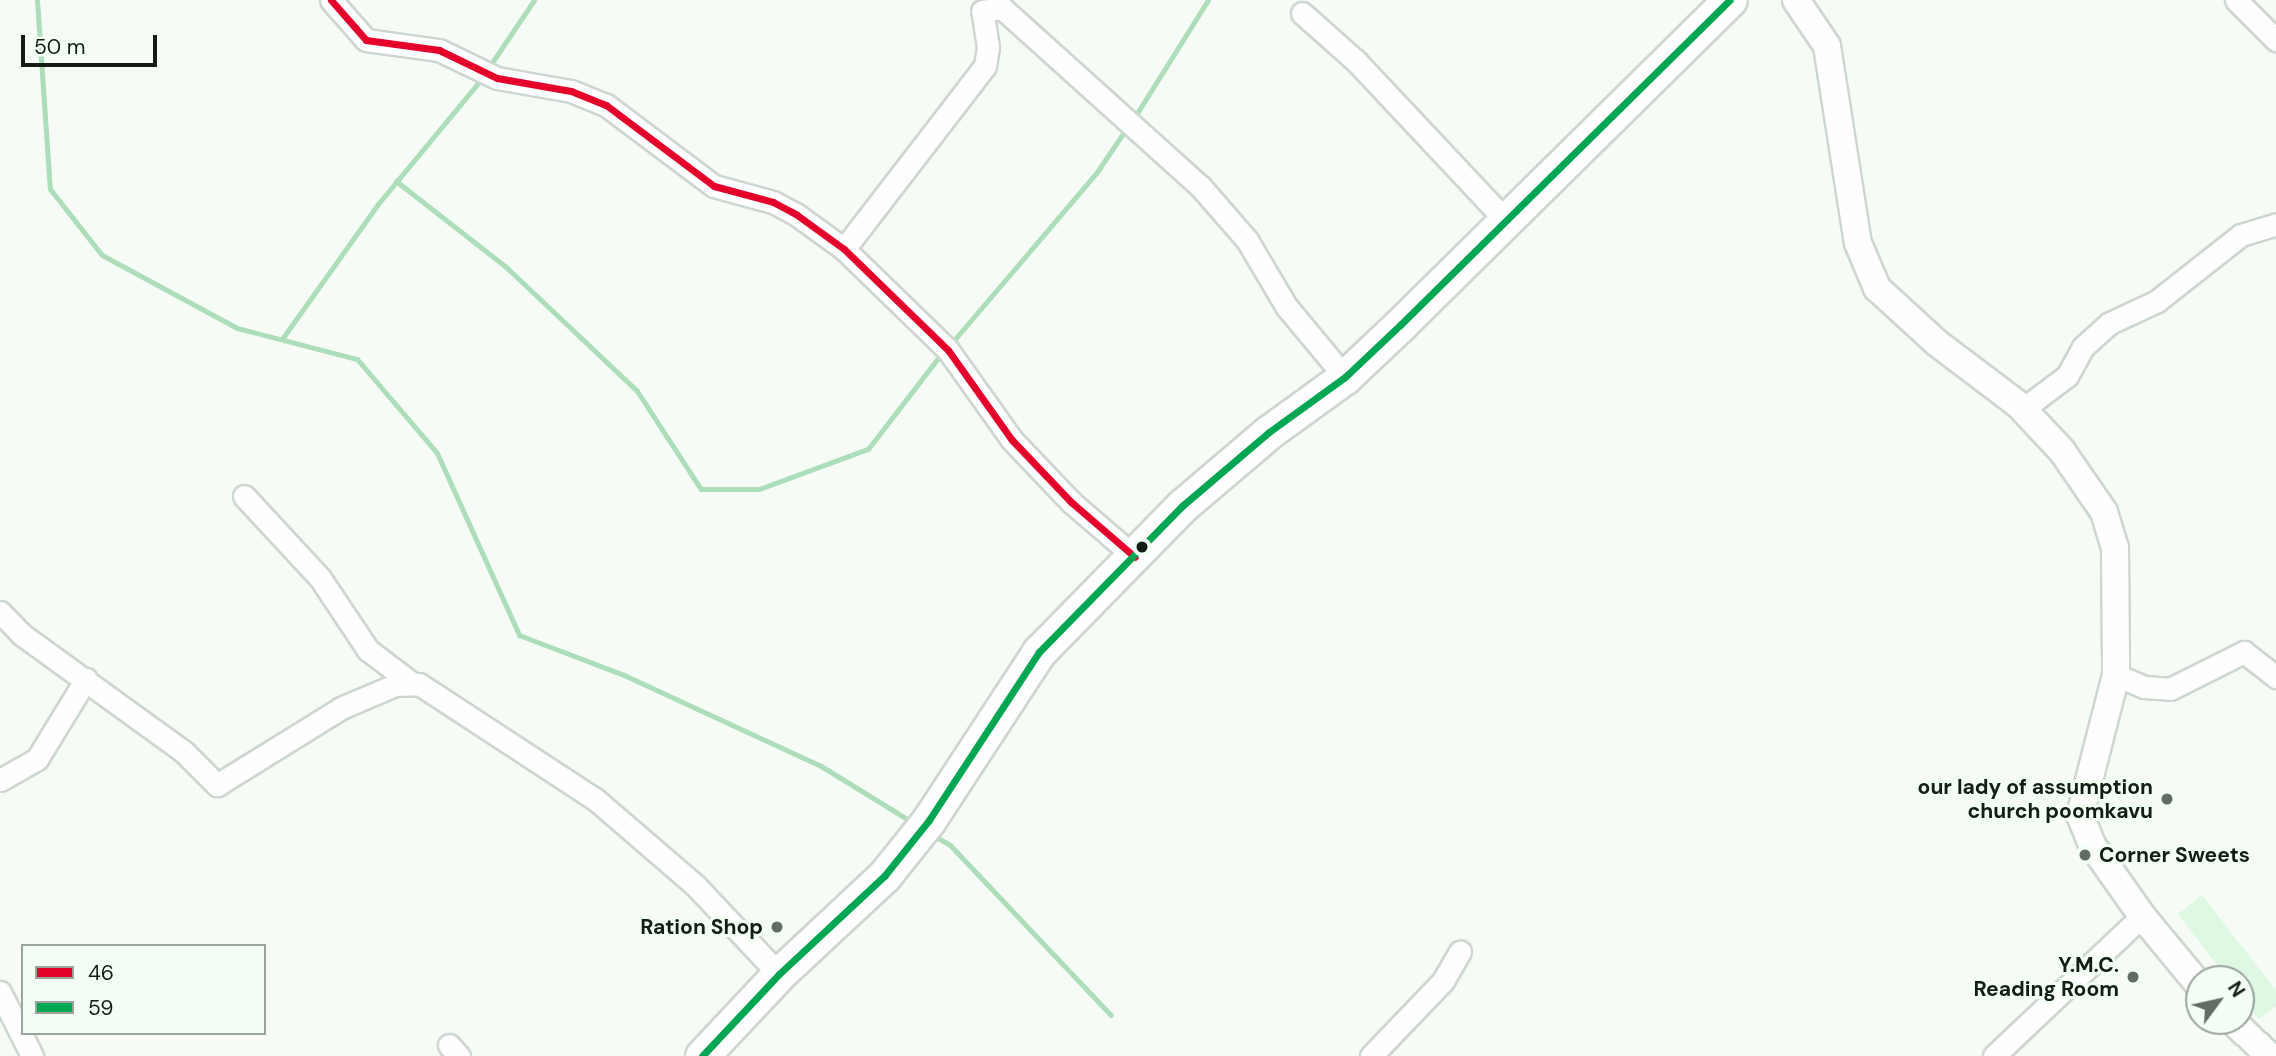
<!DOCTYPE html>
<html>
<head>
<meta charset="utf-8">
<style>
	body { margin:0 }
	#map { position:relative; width:2276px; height:1056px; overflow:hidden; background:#f6fbf6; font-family:"DM Sans",sans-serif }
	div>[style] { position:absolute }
	.green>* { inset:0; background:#def8e3 }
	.stream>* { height:5px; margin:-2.5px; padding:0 2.5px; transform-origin:2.5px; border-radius:2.5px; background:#addeba }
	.roads { filter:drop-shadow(2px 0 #ced6d0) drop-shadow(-2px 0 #ced6d0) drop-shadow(0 2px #ced6d0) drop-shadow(0 -2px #ced6d0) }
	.minor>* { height:21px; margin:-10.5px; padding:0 10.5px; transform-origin:10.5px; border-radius:10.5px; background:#fefefe }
	.tertiary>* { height:26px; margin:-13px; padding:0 13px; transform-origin:13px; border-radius:13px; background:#fefefe }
	.primary>* { height:33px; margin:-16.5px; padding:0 16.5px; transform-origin:16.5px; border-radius:16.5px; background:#fefefe }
	.bus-1>* { height:7px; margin:-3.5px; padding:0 3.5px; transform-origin:3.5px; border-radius:3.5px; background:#e4002b }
	.bus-2>* { height:7px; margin:-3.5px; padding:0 3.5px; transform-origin:3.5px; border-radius:3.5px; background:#00a651 }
	.dots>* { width:19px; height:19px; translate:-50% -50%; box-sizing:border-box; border:4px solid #f3fef5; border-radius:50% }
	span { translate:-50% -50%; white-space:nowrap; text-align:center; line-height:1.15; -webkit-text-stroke:6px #f3fef5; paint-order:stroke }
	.poi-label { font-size:21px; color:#131d16; font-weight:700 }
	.right { translate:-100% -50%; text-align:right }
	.left { translate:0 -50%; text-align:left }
	.legend { position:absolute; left:21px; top:944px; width:245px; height:91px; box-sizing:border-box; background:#f3fef5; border:2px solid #99a49c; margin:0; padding:9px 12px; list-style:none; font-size:21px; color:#131d16 }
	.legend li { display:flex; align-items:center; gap:14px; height:35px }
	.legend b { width:35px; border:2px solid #99a49c }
	.north { position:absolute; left:2185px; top:965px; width:70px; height:70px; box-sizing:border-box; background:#f3fef5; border:2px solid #99a49c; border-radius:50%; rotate:57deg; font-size:19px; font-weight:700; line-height:28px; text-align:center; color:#131d16 }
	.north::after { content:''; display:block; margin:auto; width:24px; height:32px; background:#626b64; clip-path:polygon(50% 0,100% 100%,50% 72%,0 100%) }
	.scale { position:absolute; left:21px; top:35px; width:136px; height:32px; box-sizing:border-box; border:4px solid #131d16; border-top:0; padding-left:9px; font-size:21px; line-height:24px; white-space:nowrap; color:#131d16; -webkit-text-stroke:5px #f3fef5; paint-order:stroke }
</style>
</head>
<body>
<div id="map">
	<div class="green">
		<div style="clip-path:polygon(2202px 895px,2276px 990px,2276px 1006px,2259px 1019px,2241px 996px,2241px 979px,2228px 979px,2178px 914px)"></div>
	</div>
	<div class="stream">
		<div style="left:37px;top:0;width:189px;rotate:86.1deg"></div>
		<div style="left:50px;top:189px;width:84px;rotate:51.8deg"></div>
		<div style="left:102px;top:255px;width:153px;rotate:28.4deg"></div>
		<div style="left:237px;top:328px;width:124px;rotate:14.5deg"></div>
		<div style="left:357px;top:359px;width:123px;rotate:49.6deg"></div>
		<div style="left:437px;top:453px;width:200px;rotate:65.7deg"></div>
		<div style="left:519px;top:635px;width:112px;rotate:20.9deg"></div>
		<div style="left:624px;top:675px;width:217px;rotate:24.8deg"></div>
		<div style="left:821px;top:766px;width:107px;rotate:31.6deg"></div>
		<div style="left:489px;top:67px;width:81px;rotate:-56.1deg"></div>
		<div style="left:1134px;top:118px;width:139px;rotate:-57.9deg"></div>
		<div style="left:396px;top:181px;width:140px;rotate:38deg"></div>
		<div style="left:506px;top:267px;width:180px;rotate:43.4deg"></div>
		<div style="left:637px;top:391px;width:117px;rotate:56.9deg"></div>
		<div style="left:701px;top:489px;width:58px"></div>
		<div style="left:759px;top:489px;width:116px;rotate:-20.2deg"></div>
		<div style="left:868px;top:449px;width:121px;rotate:-52.4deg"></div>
		<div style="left:282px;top:339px;width:166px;rotate:-54.6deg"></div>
		<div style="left:378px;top:204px;width:166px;rotate:-50.4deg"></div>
		<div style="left:949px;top:346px;width:228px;rotate:-49.6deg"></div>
		<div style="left:1097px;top:172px;width:55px;rotate:-56deg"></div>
		<div style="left:931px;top:834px;width:22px;rotate:30deg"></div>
		<div style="left:950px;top:845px;width:234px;rotate:46.6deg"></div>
	</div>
	<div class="roads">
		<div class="minor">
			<div style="left:331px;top:0;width:53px;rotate:48.8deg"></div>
			<div style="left:366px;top:40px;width:74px;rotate:7.8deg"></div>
			<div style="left:439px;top:50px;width:64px;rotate:25.8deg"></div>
			<div style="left:497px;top:78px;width:75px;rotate:10deg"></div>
			<div style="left:571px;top:91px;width:38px;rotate:22deg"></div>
			<div style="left:606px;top:105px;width:135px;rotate:36.9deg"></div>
			<div style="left:714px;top:186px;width:61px;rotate:15.2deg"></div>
			<div style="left:773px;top:202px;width:27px;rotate:28deg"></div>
			<div style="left:797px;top:215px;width:58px;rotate:35.9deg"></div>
			<div style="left:844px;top:249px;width:145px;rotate:44.2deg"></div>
			<div style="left:948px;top:350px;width:110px;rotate:54.6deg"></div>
			<div style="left:1012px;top:440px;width:86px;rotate:46.4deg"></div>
			<div style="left:1071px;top:502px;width:84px;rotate:40.7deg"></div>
			<div style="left:2236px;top:0;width:57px;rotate:45deg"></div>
			<div style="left:1302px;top:13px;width:72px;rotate:41.6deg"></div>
			<div style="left:1356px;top:61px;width:219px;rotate:46.8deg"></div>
			<div style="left:844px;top:249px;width:231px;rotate:-52.4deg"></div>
			<div style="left:985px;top:66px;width:19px;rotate:-81deg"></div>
			<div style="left:988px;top:47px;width:36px;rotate:-99deg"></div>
			<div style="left:982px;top:11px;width:20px;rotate:-9deg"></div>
			<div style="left:1002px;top:8px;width:266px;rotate:42deg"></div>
			<div style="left:1200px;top:186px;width:72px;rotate:49deg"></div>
			<div style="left:1247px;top:240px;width:77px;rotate:59.4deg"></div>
			<div style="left:1286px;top:306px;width:92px;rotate:50.3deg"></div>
			<div style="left:2023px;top:409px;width:55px;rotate:-36.9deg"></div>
			<div style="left:2067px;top:376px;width:33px;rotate:-61deg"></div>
			<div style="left:2083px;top:347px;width:36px;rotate:-42deg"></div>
			<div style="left:2110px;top:323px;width:52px;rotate:-25.1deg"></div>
			<div style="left:2157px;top:301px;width:107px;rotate:-38.2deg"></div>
			<div style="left:2241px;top:235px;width:37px;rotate:-17deg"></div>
			<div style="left:244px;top:496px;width:112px;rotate:47.2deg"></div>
			<div style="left:320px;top:578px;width:87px;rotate:56.3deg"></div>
			<div style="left:368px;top:650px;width:56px;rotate:37.1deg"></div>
			<div style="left:0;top:612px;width:30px;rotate:46deg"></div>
			<div style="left:21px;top:634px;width:201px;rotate:35.9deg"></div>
			<div style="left:184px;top:752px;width:47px;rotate:45deg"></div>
			<div style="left:217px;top:785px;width:146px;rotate:-31.8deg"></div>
			<div style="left:341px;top:708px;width:59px;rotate:-23.1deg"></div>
			<div style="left:395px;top:685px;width:24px;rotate:-2deg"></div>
			<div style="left:419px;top:684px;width:210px;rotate:33.2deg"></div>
			<div style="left:595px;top:799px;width:132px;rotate:40.7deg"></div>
			<div style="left:695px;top:885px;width:122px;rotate:46.7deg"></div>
			<div style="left:2116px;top:675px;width:30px;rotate:23deg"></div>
			<div style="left:2144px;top:687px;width:26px;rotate:4deg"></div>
			<div style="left:2170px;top:689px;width:83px;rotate:-26.6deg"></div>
			<div style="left:2244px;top:652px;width:41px;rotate:38deg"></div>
			<div style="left:0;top:780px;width:43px;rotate:-29.6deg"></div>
			<div style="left:37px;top:759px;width:94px;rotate:-58.5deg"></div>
			<div style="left:0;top:992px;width:72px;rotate:63.4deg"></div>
			<div style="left:449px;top:1045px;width:15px;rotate:48deg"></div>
			<div style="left:1371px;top:1056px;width:104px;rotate:-46.2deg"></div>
			<div style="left:1443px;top:981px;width:34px;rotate:-60deg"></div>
			<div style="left:1994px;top:1056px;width:204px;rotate:-43.4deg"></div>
		</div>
		<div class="tertiary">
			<div style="left:1796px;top:0;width:55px;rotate:56deg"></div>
			<div style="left:1827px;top:46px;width:199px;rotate:81.1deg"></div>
			<div style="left:1858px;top:243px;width:49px;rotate:67.1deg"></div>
			<div style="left:1877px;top:288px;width:81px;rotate:42.5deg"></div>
			<div style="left:1937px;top:343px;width:103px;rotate:37.1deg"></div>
			<div style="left:2019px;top:405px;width:63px;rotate:46.9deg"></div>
			<div style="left:2062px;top:451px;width:74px;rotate:55.5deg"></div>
			<div style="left:2104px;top:512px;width:38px;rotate:73deg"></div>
			<div style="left:2115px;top:548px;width:127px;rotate:89.5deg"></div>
			<div style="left:2116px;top:675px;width:145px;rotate:104.4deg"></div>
			<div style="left:2080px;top:815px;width:32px;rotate:68deg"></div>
			<div style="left:2092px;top:845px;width:87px;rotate:54.8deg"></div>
			<div style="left:2142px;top:916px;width:89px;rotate:50.4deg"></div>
			<div style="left:2233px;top:1021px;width:50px;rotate:44.2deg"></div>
		</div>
		<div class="primary">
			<div style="left:702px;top:1056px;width:112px;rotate:-46.8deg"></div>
			<div style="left:779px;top:974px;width:145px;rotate:-43deg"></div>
			<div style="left:885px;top:875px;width:70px;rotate:-51.3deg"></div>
			<div style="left:929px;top:820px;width:201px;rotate:-56.8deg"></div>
			<div style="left:1039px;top:652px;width:204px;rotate:-45.6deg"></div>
			<div style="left:1182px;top:506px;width:114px;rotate:-40.4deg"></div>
			<div style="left:1269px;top:432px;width:94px;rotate:-35.9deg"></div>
			<div style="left:1345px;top:377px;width:76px;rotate:-43.4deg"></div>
			<div style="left:1400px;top:325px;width:463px;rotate:-44.6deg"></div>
		</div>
	</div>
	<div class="bus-1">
		<div style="left:331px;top:0;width:53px;rotate:48.8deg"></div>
		<div style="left:366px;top:40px;width:74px;rotate:7.8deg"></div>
		<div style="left:439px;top:50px;width:64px;rotate:25.8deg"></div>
		<div style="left:497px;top:78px;width:75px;rotate:10deg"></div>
		<div style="left:571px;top:91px;width:38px;rotate:22deg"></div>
		<div style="left:606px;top:105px;width:135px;rotate:36.9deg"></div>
		<div style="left:714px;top:186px;width:61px;rotate:15.2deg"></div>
		<div style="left:773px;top:202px;width:27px;rotate:28deg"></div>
		<div style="left:797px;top:215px;width:58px;rotate:35.9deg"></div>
		<div style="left:844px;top:249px;width:145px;rotate:44.2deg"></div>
		<div style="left:948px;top:350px;width:110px;rotate:54.6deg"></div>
		<div style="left:1012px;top:440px;width:86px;rotate:46.4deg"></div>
		<div style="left:1071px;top:502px;width:84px;rotate:40.7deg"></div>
	</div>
	<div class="bus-2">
		<div style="left:702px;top:1056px;width:112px;rotate:-46.8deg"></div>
		<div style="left:779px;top:974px;width:145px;rotate:-43deg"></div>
		<div style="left:885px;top:875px;width:70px;rotate:-51.3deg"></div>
		<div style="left:929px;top:820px;width:201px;rotate:-56.8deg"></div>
		<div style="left:1039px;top:652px;width:204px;rotate:-45.6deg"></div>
		<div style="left:1182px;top:506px;width:114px;rotate:-40.4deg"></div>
		<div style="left:1269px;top:432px;width:94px;rotate:-35.9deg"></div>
		<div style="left:1345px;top:377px;width:76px;rotate:-43.4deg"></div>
		<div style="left:1400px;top:325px;width:463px;rotate:-44.6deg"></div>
	</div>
	<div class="dots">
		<div style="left:1142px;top:547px;background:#131d16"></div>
		<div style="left:2167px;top:799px;background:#626b64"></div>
		<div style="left:2085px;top:855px;background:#626b64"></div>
		<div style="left:777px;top:927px;background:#626b64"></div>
		<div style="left:2133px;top:977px;background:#626b64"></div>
	</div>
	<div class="poi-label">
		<span class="right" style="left:2153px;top:799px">our lady of assumption<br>church poomkavu</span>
		<span class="left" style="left:2099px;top:855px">Corner Sweets</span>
		<span class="right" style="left:763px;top:927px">Ration Shop</span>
		<span class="right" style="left:2119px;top:977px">Y.M.C.<br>Reading Room</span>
	</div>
	<ul class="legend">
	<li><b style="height:9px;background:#e4002b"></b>46</li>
	<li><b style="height:9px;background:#00a651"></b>59</li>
	</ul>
	<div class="north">N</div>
	<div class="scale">50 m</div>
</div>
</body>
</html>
